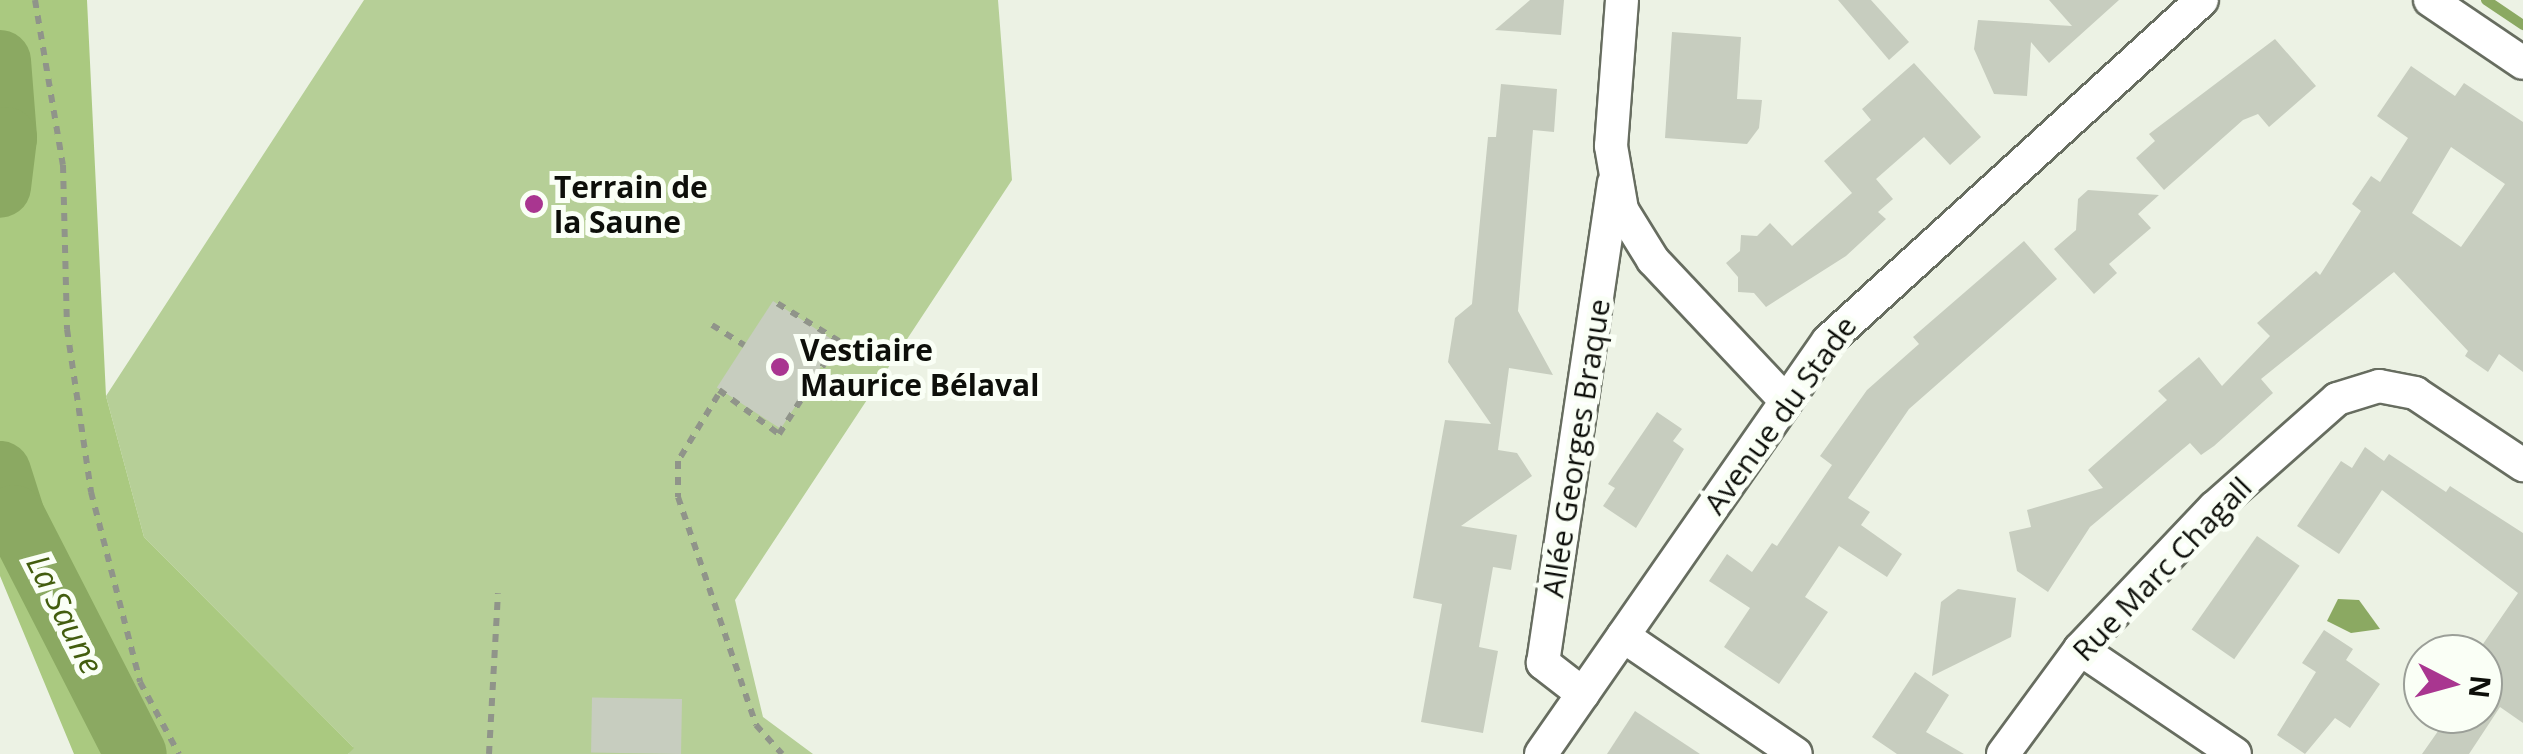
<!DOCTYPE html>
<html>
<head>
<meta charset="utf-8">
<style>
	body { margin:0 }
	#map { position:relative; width:2523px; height:754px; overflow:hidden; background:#ecf2e4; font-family:"Open Sans",sans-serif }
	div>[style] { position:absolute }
	.green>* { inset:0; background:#b6cf97 }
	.forest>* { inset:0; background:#aac980 }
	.water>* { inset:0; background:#8ba962 }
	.stream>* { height:10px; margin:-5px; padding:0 5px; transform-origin:5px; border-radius:5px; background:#8ba962 }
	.river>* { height:62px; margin:-31px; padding:0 31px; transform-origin:31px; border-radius:31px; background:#8ba962 }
	.building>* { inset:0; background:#c7cdbf; transform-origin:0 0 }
	.path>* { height:6px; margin-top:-3px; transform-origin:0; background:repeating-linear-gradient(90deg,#90948a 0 8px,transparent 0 16px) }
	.roads { filter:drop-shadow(2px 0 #676d60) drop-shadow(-2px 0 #676d60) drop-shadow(0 2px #676d60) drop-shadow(0 -2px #676d60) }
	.street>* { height:32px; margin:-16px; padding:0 16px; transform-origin:16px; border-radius:16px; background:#fff }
	.dots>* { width:28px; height:28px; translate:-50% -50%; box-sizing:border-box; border:5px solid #fafff6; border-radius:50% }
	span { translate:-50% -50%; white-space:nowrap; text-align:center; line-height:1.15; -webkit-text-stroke:10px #fafff6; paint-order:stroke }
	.poi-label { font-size:30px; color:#0d0f0a; font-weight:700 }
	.left { translate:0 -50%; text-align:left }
	.street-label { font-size:30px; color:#0d0f0a }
	.water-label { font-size:32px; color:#425d0e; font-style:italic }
	.north { position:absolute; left:2403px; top:634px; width:100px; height:100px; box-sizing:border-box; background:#fafff6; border:2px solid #9b9f98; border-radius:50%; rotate:96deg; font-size:28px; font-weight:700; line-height:40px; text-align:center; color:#0d0f0a }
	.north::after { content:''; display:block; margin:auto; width:35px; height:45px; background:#a93690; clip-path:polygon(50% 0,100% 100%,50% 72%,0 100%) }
</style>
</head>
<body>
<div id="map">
	<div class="green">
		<div style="clip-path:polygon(364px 0,998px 0,1012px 180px,735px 600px,763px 717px,813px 754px,348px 754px,353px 747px,144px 537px,106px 396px)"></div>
	</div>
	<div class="forest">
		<div style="clip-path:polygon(0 0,87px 0,106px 396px,144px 537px,354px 748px,348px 754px,74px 754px,0 576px)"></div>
	</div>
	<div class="water">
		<div style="clip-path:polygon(2338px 599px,2359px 600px,2380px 629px,2351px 633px,2327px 621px)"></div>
	</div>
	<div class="stream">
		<div style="left:2486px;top:0;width:45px;rotate:34deg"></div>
	</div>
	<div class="river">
		<div style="left:0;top:61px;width:77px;rotate:85.5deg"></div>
		<div style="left:6px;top:138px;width:49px;rotate:97deg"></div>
		<div style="left:0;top:472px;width:46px;rotate:72.3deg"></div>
		<div style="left:14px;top:516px;width:267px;rotate:62.9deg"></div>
	</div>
	<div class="building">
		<div style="clip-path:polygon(1530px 0,1564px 0,1561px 35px,1495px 30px)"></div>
		<div style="clip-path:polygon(1838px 0,1871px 0,1909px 42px,1889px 60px)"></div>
		<div style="clip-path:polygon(2049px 0,2119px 0,2049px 63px,2031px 42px,2027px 96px,1994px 94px,1974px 49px,1978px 20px,2072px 26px)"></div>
		<div style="clip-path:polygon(1672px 32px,1741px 37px,1737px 99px,1762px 100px,1759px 128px,1747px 144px,1665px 138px)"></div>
		<div style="clip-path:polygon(2275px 39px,2316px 86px,2269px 127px,2258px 114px,2243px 120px,2164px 190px,2136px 158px,2155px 141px,2149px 134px)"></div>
		<div style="clip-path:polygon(1914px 63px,1981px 137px,1950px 165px,1924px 137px,1876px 179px,1893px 199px,1878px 212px,1886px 219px,1846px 256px,1766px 307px,1754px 293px,1738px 292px,1738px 277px,1726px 263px,1740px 251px,1741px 235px,1757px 236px,1770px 223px,1792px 246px,1852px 193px,1824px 161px,1871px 120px,1862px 109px)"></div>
		<div style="clip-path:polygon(evenodd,2411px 66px,2455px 96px,2464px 83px,2523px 122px,2523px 372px,2499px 354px,2488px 372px,2465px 356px,2468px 351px,2394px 272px,2261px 379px,2273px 393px,2214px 446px,2201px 455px,2190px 443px,2090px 527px,2048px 592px,2017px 571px,2009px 532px,2031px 527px,2027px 510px,2103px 488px,2088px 470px,2167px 400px,2158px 391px,2199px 357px,2222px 386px,2270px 336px,2257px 323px,2316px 271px,2320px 275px,2361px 211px,2352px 204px,2371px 176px,2380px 182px,2408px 138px,2377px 116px,2411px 66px,2451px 147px,2505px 184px,2461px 247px,2412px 213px,2451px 147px)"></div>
		<div style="clip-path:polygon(1501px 84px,1557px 89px,1554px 132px,1533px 130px,1518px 311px,1553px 375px,1509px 368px,1498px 450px,1517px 453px,1532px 476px,1461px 526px,1517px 535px,1511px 570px,1493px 567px,1479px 647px,1498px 651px,1483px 733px,1421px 722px,1442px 604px,1413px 598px,1445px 420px,1491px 424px,1448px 362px,1455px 318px,1472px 304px,1488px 137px,1496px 137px)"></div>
		<div style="clip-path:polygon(2088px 190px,2159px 195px,2138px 214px,2151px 228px,2109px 264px,2117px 273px,2094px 294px,2054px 249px,2076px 230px,2078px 199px)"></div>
		<div style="clip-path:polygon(2024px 241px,2057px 279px,1909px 409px,1848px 498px,1870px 512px,1861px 525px,1902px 554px,1887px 577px,1839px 546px,1805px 597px,1828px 612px,1779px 684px,1724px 647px,1750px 608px,1709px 581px,1727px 554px,1752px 572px,1772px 543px,1777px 546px,1832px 465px,1820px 456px,1867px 390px,1919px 344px,1913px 337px)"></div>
		<div style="left:773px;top:301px;width:76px;height:103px;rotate:33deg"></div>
		<div style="clip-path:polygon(1657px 412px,1682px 429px,1673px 441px,1684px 449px,1636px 528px,1603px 506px,1615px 488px,1608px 484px)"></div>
		<div style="clip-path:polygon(2365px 447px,2384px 461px,2389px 454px,2446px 492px,2450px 486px,2523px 533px,2523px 723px,2500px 707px,2469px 754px,2422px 754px,2450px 714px,2483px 714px,2483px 644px,2518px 593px,2382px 490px,2339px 554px,2297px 526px,2341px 461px,2352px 468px)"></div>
		<div style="left:2257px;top:536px;width:52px;height:114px;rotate:35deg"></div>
		<div style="clip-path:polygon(1958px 589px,2016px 598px,2011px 637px,1932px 676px,1941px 602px)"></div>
		<div style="clip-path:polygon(2324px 630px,2353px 649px,2346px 660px,2380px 684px,2350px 728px,2335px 718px,2305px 754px,2277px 735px,2316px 672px,2302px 663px)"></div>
		<div style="clip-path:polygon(1915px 672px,1949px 695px,1926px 732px,1964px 754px,1897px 754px,1872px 737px)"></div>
		<div style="left:682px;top:699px;width:55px;height:90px;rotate:91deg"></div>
		<div style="clip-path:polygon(1635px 711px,1700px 754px,1607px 754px)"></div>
	</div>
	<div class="path">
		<div style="left:35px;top:0;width:167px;rotate:80.4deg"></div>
		<div style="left:63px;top:165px;width:164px;rotate:88.6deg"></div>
		<div style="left:67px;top:329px;width:165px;rotate:81.6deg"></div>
		<div style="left:91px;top:492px;width:196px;rotate:75.5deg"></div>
		<div style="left:140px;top:682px;width:82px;rotate:61.6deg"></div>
		<div style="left:712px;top:325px;width:38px;rotate:32deg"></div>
		<div style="left:719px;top:390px;width:74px;rotate:36.3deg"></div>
		<div style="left:779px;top:434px;width:111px;rotate:-57.2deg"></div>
		<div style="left:839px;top:341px;width:75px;rotate:-148.6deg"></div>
		<div style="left:718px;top:395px;width:77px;rotate:121.2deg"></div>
		<div style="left:678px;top:461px;width:36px;rotate:90deg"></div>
		<div style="left:678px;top:497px;width:241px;rotate:71.1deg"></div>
		<div style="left:756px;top:725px;width:39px;rotate:48deg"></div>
		<div style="left:489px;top:754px;width:161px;rotate:-86.8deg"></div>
	</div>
	<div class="roads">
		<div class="street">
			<div style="left:1622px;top:0;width:146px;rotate:94.3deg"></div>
			<div style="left:1611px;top:146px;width:65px;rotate:80.2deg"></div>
			<div style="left:1622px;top:210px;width:59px;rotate:58.2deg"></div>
			<div style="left:1653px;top:260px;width:191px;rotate:46.7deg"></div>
			<div style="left:2430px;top:0;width:112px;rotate:34.1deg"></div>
			<div style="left:1623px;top:636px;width:209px;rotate:34.3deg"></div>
			<div style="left:2080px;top:649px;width:187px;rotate:34.1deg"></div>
			<div style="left:1583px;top:694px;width:51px;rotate:-142.2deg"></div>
			<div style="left:1543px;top:663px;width:485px;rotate:-81.6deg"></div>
			<div style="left:1541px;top:754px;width:503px;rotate:-55.2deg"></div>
			<div style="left:1828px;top:341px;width:506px;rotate:-42.36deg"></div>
			<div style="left:2003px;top:754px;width:130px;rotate:-53.7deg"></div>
			<div style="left:2080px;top:649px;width:195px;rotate:-46.5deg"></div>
			<div style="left:2214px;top:508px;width:164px;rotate:-41.5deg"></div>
			<div style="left:2337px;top:399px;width:44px;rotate:-17.2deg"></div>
			<div style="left:2379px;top:386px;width:37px;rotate:11deg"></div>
			<div style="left:2415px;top:393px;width:130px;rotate:33.7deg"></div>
		</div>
	</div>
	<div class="dots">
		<div style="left:534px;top:204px;background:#a93690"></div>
		<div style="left:780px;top:367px;background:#a93690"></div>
	</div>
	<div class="poi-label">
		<span class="left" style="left:554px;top:204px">Terrain de<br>la Saune</span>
		<span class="left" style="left:800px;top:367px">Vestiaire<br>Maurice Bélaval</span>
	</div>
	<div class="street-label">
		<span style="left:1780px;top:415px;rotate:-54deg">Avenue du Stade</span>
		<span style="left:1576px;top:448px;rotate:-81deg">Allée Georges Braque</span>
		<span style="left:2162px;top:569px;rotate:-46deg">Rue Marc Chagall</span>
	</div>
	<div class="water-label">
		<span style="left:65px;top:614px;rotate:63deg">La Saune</span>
	</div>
	<div class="north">N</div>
</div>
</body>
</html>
